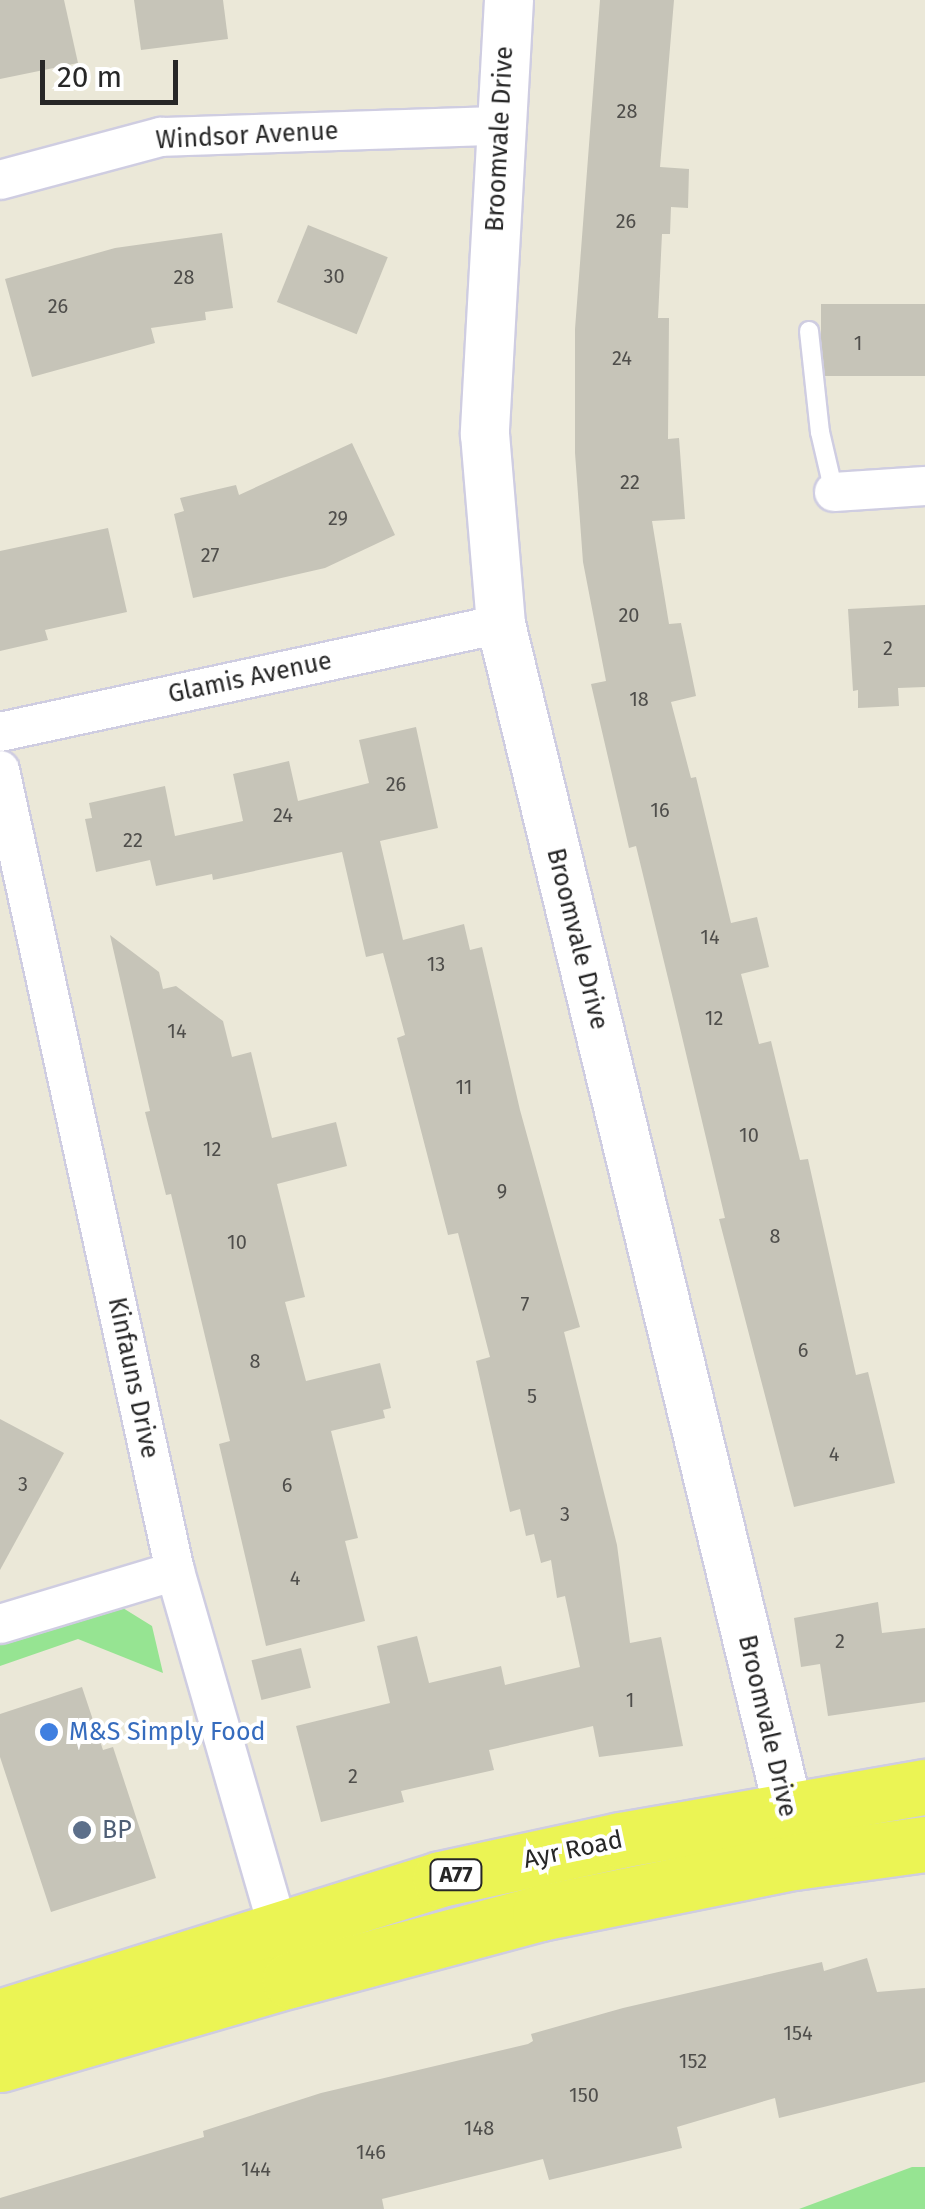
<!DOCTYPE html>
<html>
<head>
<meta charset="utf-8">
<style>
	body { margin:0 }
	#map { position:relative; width:925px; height:2209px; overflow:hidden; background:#ebe8d8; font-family:"Fira Sans",sans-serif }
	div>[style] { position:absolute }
	.green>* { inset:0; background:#96e492 }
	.building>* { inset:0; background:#c6c4b8; transform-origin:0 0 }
	.roads { filter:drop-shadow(2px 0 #cfcde1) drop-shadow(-2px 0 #cfcde1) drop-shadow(0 2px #cfcde1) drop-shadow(0 -2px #cfcde1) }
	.service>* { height:18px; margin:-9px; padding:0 9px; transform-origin:9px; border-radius:9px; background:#fff }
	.minor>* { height:38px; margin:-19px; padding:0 19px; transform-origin:19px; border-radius:19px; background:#fff }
	.tertiary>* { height:48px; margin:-24px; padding:0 24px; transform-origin:24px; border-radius:24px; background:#fff }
	.primary>* { height:55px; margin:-27.5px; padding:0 27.5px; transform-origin:27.5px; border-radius:27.5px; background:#ebf454 }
	.dots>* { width:28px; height:28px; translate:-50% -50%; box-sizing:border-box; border:5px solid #fff; border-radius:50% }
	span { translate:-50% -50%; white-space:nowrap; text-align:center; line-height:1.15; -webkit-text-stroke:8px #fff; paint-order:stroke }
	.number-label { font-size:20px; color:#4f4e4b }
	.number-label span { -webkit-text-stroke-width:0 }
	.shield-label span { padding:2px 8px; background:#fff; border:2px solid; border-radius:8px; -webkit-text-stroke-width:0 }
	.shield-label { font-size:22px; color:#272727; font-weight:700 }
	.street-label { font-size:25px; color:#272727 }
	.shop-label { font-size:25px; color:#366cbe }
	.left { translate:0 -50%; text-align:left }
	.service-label { font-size:25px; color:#4e5e75 }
	.scale { position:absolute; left:40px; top:60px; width:138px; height:45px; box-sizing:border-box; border:5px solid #272727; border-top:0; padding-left:12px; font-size:30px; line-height:35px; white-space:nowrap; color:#272727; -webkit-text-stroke:8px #fff; paint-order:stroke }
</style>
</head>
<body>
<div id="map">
	<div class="green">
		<div style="clip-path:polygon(110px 1600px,152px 1626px,163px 1673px,78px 1639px,0 1666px,0 1638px)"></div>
		<div style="clip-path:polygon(912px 2167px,925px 2167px,925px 2209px,799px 2209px)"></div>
	</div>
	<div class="building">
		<div style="clip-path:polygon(0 0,64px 0,78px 63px,0 79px)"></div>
		<div style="clip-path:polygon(134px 0,223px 0,228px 39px,141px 50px)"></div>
		<div style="clip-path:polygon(600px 0,674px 0,660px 167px,689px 169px,688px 208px,671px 207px,670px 234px,662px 234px,658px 318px,669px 318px,668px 439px,679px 438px,685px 519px,652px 521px,669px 624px,681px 623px,696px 696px,671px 702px,691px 778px,696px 777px,731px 923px,757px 917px,769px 967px,741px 974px,759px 1044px,771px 1041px,800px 1160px,808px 1159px,856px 1375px,868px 1372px,895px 1483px,794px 1507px,719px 1219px,725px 1218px,674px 1003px,636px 846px,629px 848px,591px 684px,606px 681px,583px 562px,575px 453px,575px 329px)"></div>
		<div style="left:308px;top:225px;width:86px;height:83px;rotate:22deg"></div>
		<div style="clip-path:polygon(222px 233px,233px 308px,205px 312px,206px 320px,151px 328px,155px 343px,32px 377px,5px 279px,115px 248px)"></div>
		<div style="left:925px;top:304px;width:72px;height:104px;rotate:90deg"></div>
		<div style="clip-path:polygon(352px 443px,395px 535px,325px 568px,193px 598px,174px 514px,184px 511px,180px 498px,236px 485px,239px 495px)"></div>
		<div style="clip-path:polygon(108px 528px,127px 612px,45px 630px,48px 640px,0 651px,0 551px)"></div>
		<div style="clip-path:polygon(925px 605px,925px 687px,898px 688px,899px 706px,858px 708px,858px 690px,853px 691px,848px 609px)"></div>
		<div style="clip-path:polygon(416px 727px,438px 828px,380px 841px,403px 940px,464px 924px,470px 950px,482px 947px,520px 1110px,580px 1327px,564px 1332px,617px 1545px,630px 1643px,661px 1637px,683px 1746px,599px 1757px,593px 1726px,489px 1750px,494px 1770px,401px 1791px,404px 1802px,321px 1822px,296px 1726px,390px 1703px,377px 1646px,417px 1636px,429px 1683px,501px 1666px,505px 1685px,580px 1667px,565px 1596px,557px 1598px,551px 1560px,541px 1563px,534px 1534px,526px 1536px,520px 1509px,510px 1512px,476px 1361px,490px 1357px,458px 1233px,448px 1235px,397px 1038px,405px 1035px,383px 953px,366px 957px,342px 852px,213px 880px,212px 874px,156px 886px,150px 860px,96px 872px,85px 819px,92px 818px,89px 803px,165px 786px,175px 836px,243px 821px,233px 774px,289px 761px,298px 801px,369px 783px,359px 740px)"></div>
		<div style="clip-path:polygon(110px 935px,159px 972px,163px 989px,176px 986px,223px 1021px,232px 1057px,251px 1052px,272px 1138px,336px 1122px,347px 1166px,277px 1184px,305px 1297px,285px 1302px,306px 1381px,380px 1363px,391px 1408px,383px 1410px,385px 1418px,331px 1431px,358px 1538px,345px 1541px,365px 1621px,266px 1646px,219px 1444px,230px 1441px,171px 1194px,166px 1195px,145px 1112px,150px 1111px)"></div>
		<div style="clip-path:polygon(0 1419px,64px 1453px,0 1570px)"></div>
		<div style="clip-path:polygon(878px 1602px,882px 1633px,925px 1628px,925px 1702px,828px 1716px,820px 1664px,801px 1667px,794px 1618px)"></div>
		<div style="left:301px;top:1648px;width:41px;height:51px;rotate:76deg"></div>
		<div style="clip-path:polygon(82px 1687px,103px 1750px,113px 1747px,156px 1878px,51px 1912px,0 1757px,0 1714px)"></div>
		<div style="clip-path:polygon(867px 1958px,877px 1992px,925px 1988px,925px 2082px,779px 2118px,775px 2098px,677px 2127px,682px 2148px,549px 2180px,543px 2159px,382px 2199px,384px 2209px,0 2209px,0 2198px,204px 2137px,203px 2131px,321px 2093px,528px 2044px,533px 2041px,531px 2034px,623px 2008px,822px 1962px,824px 1971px)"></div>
	</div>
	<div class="roads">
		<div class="service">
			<div style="left:809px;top:331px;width:102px;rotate:83.8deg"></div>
			<div style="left:820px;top:432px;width:62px;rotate:76.9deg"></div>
		</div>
		<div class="minor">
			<div style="left:0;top:180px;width:167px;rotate:-15deg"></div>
			<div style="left:161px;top:137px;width:339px;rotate:-1.9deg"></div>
			<div style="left:834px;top:492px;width:91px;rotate:-3.8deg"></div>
			<div style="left:0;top:732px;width:513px;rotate:-12.17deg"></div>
			<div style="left:0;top:770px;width:820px;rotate:77.68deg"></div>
			<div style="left:175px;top:1571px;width:398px;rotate:73.9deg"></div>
			<div style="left:0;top:1624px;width:183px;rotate:-16.8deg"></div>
		</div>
		<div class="tertiary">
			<div style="left:509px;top:0;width:435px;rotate:93.2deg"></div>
			<div style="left:485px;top:434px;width:191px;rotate:85.2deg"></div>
			<div style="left:501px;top:624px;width:1218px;rotate:76.37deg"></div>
			<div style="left:788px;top:1808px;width:41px;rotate:83deg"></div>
		</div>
		<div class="primary">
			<div style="left:0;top:2017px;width:461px;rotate:-17.4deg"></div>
			<div style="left:440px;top:1879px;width:184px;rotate:-12.2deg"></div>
			<div style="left:620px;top:1840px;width:310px;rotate:-9.9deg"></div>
			<div style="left:0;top:2064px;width:302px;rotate:-16.2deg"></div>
			<div style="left:290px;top:1980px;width:259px;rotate:-15deg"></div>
			<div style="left:540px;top:1913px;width:259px;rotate:-11.4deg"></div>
			<div style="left:794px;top:1862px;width:132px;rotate:-7.8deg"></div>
		</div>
	</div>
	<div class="dots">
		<div style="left:49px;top:1732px;background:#3f7fe0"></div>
		<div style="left:82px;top:1830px;background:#5c6f8a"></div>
	</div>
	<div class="number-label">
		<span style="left:627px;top:111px">28</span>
		<span style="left:626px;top:221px">26</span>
		<span style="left:334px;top:276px">30</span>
		<span style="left:184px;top:277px">28</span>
		<span style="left:58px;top:306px">26</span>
		<span style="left:858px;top:343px">1</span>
		<span style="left:622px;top:358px">24</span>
		<span style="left:630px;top:482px">22</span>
		<span style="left:338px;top:518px">29</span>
		<span style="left:210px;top:555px">27</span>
		<span style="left:629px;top:615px">20</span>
		<span style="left:888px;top:648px">2</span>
		<span style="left:639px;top:699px">18</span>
		<span style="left:396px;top:784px">26</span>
		<span style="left:660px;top:810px">16</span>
		<span style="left:283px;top:815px">24</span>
		<span style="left:133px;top:840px">22</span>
		<span style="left:710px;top:937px">14</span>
		<span style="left:436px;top:964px">13</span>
		<span style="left:714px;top:1018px">12</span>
		<span style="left:177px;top:1031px">14</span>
		<span style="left:464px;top:1087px">11</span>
		<span style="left:749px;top:1135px">10</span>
		<span style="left:212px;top:1149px">12</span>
		<span style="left:502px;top:1191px">9</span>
		<span style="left:775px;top:1236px">8</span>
		<span style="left:237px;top:1242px">10</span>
		<span style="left:525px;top:1304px">7</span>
		<span style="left:803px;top:1350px">6</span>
		<span style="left:255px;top:1361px">8</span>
		<span style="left:532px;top:1396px">5</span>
		<span style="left:834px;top:1454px">4</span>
		<span style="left:23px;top:1484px">3</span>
		<span style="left:287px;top:1485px">6</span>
		<span style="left:565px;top:1514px">3</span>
		<span style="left:295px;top:1578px">4</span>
		<span style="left:840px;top:1641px">2</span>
		<span style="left:630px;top:1700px">1</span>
		<span style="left:353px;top:1776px">2</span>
		<span style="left:798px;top:2033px">154</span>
		<span style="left:693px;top:2061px">152</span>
		<span style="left:584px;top:2095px">150</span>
		<span style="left:479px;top:2128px">148</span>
		<span style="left:371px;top:2152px">146</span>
		<span style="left:256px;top:2169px">144</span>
	</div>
	<div class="shield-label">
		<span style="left:456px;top:1875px">A77</span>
	</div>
	<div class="street-label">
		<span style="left:247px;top:136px;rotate:-3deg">Windsor Avenue</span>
		<span style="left:500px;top:139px;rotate:-87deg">Broomvale Drive</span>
		<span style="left:250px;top:678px;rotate:-12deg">Glamis Avenue</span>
		<span style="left:577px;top:939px;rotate:76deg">Broomvale Drive</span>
		<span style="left:133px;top:1378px;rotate:78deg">Kinfauns Drive</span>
		<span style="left:767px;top:1726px;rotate:77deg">Broomvale Drive</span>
		<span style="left:573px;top:1850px;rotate:-12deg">Ayr Road</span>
	</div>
	<div class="shop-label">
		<span class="left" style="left:69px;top:1732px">M&amp;S Simply Food</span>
	</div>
	<div class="service-label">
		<span class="left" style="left:102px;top:1830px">BP</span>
	</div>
	<div class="scale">20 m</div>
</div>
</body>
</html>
